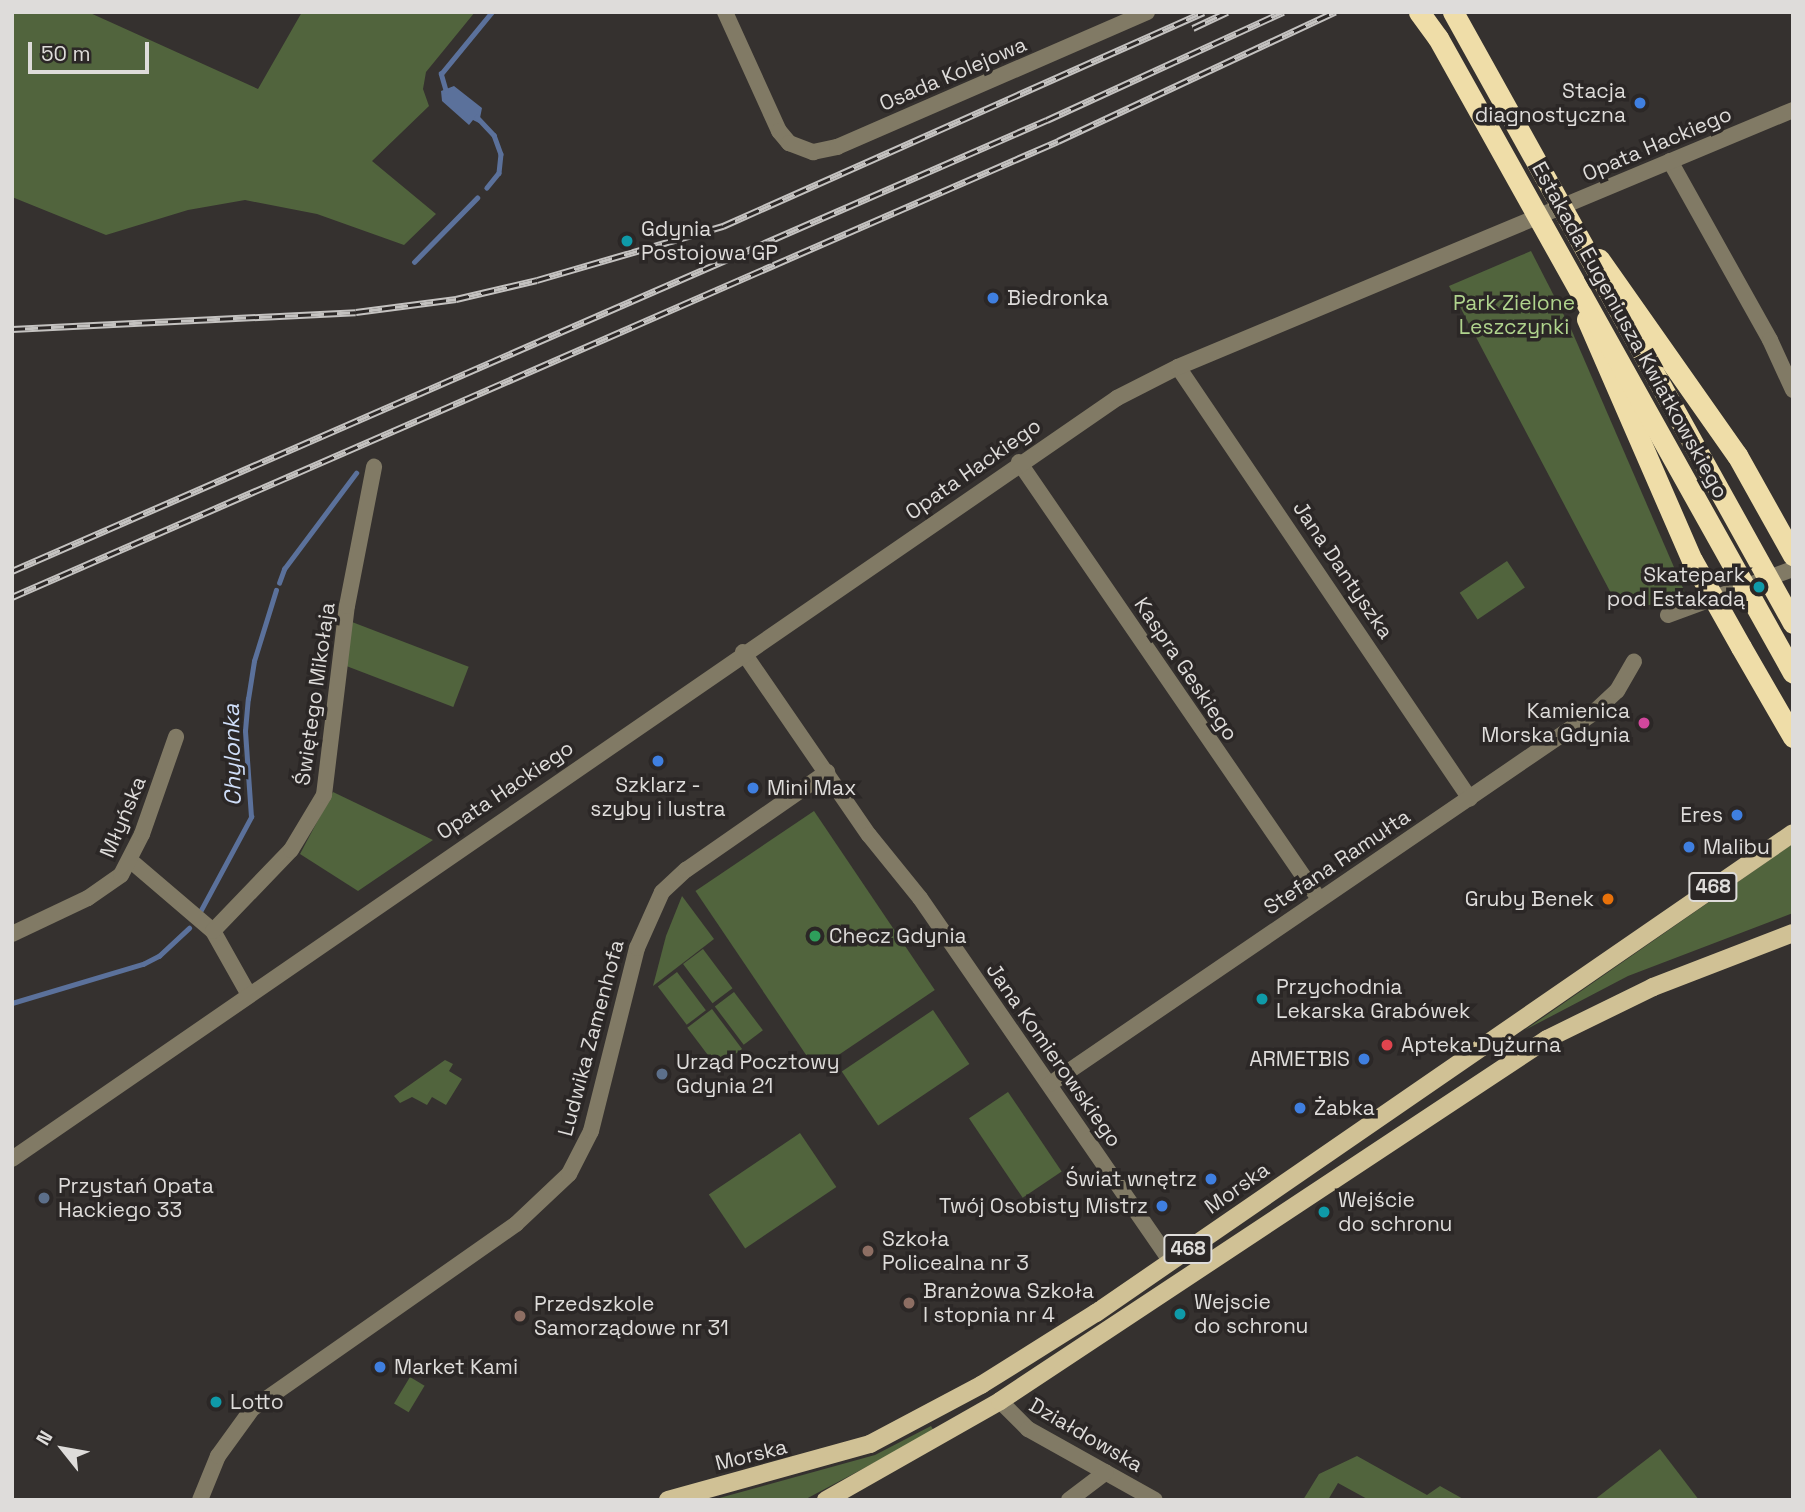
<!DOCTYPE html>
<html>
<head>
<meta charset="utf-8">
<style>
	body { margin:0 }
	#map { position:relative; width:1805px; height:1512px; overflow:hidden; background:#35312f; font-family:"Space Grotesk",sans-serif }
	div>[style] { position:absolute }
	.green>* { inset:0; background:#51643d; transform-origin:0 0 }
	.water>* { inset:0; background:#5b719b }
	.stream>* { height:4.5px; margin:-2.25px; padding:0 2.25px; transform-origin:2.25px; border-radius:2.25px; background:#5b719b }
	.minor>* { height:16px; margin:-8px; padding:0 8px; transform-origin:8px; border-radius:8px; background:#817a65 }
	.major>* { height:18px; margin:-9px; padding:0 9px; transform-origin:9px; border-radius:9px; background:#d0c195 }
	.highway>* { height:21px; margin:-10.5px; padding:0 10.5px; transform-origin:10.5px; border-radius:10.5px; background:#efdda8 }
	.rail>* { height:7px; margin-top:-3.5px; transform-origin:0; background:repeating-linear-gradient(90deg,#2b2726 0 13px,#c4c2c0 0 26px); box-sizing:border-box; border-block:2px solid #c4c2c0 }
	.highway-bridge>* { height:21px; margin:-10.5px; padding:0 10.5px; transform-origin:10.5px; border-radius:10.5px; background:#efdda8 }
	.dots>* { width:19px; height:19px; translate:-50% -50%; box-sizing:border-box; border:4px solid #2b2726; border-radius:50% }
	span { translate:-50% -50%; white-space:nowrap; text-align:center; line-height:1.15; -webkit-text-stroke:7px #2b2726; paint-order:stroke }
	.shield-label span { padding:2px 5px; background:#2b2726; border:2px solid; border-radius:5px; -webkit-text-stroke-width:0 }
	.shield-label { font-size:19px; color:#dedcda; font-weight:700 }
	.street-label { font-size:21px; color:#dedcda }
	.poi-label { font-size:21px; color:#dedcda }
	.right { translate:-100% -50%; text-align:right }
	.left { translate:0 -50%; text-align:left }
	.park-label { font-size:21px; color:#b0d48d }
	.water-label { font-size:23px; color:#cfdef9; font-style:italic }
	.frame { position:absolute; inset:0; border:14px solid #dedcda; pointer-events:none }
	.north { position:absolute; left:28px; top:1414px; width:70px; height:70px; -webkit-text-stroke:5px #2b2726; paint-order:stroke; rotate:301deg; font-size:19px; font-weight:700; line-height:28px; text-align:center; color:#dedcda }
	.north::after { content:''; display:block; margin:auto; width:24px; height:32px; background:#dedcda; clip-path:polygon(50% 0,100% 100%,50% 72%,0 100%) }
	.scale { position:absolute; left:28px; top:42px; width:121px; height:32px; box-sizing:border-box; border:4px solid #dedcda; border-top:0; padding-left:9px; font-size:21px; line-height:24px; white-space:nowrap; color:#dedcda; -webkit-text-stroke:5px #2b2726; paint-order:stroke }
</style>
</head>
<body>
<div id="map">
	<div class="green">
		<div style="clip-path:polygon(12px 12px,88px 12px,258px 89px,302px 12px,475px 12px,426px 72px,423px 89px,429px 106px,372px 161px,436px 214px,404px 245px,317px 214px,245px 200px,188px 210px,106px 235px,12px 197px)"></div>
		<div style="clip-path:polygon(1531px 251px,1571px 329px,1686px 595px,1642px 607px,1613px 597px,1449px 286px)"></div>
		<div style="left:1507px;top:561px;width:32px;height:57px;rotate:56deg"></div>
		<div style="left:352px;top:622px;width:125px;height:43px;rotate:21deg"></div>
		<div style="clip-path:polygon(333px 792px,433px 840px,358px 891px,300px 854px)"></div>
		<div style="left:814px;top:811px;width:216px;height:143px;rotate:56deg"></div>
		<div style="clip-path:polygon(1791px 845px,1793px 913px,1628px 976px,1525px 1030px)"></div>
		<div style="clip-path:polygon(682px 896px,714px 939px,653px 986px,666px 936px)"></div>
		<div style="left:703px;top:949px;width:49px;height:25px;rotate:53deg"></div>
		<div style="left:677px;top:972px;width:48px;height:24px;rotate:53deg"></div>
		<div style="left:734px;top:992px;width:48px;height:24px;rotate:53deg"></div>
		<div style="left:712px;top:1009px;width:50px;height:31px;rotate:53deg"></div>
		<div style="left:933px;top:1010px;width:65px;height:110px;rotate:56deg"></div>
		<div style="clip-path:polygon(445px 1060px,453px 1064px,449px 1071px,462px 1079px,446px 1105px,432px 1097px,427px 1105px,412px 1097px,400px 1103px,394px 1096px)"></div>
		<div style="left:1008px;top:1092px;width:96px;height:47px;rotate:56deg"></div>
		<div style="left:800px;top:1133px;width:65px;height:110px;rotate:56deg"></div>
		<div style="left:410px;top:1377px;width:17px;height:31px;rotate:31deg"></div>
		<div style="clip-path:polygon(931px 1426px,934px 1431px,804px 1500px,712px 1500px,875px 1455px)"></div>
		<div style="clip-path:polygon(1660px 1449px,1699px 1500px,1594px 1500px)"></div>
		<div style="clip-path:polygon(1357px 1456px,1427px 1495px,1440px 1486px,1465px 1500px,1369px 1500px,1338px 1483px,1328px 1500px,1303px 1500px,1319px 1474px)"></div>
	</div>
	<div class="water">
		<div style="clip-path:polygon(454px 86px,482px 108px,479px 123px,473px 120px,469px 125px,442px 101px,441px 91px)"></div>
	</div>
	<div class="stream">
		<div style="left:446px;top:92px;width:19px;rotate:-106deg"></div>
		<div style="left:441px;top:74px;width:80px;rotate:-50.6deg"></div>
		<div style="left:477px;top:117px;width:25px;rotate:47deg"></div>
		<div style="left:494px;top:135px;width:20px;rotate:70deg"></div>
		<div style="left:501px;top:154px;width:19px;rotate:96deg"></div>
		<div style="left:499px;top:173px;width:19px;rotate:129deg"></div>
		<div style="left:414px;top:262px;width:90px;rotate:-45.5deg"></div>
		<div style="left:279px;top:583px;width:15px;rotate:-70deg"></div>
		<div style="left:284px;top:569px;width:120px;rotate:-53.1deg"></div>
		<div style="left:201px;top:910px;width:106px;rotate:-61.7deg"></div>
		<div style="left:251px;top:817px;width:86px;rotate:-94deg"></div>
		<div style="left:245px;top:731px;width:32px;rotate:-85deg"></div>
		<div style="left:248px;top:699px;width:38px;rotate:-81deg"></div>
		<div style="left:254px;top:661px;width:74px;rotate:-72.8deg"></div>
		<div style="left:12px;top:1003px;width:137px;rotate:-16.6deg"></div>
		<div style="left:143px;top:964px;width:18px;rotate:-27deg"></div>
		<div style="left:159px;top:956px;width:41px;rotate:-43deg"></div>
	</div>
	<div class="minor">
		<div style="left:725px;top:12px;width:131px;rotate:65.6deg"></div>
		<div style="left:779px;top:131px;width:16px;rotate:50deg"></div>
		<div style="left:789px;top:143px;width:26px;rotate:21deg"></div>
		<div style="left:813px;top:152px;width:25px;rotate:-12deg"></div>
		<div style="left:837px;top:147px;width:338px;rotate:-23.5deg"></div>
		<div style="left:1670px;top:161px;width:205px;rotate:60.8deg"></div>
		<div style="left:1770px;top:340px;width:55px;rotate:65.3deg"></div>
		<div style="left:1178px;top:367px;width:521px;rotate:55.94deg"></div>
		<div style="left:1019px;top:462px;width:530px;rotate:55.53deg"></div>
		<div style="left:1668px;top:615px;width:133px;rotate:-20.2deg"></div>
		<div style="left:743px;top:652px;width:222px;rotate:55.5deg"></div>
		<div style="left:869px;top:835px;width:81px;rotate:51deg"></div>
		<div style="left:920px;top:898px;width:441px;rotate:55.4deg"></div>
		<div style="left:131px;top:861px;width:108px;rotate:40.5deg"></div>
		<div style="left:213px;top:931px;width:71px;rotate:60.6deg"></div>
		<div style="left:213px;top:931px;width:112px;rotate:-46.1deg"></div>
		<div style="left:291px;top:850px;width:64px;rotate:-59deg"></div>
		<div style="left:324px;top:795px;width:190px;rotate:-83.1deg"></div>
		<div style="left:347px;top:606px;width:142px;rotate:-79deg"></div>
		<div style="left:12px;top:934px;width:84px;rotate:-25.3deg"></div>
		<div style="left:88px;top:898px;width:40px;rotate:-34.9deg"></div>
		<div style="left:121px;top:875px;width:46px;rotate:-62.9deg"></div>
		<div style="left:142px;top:834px;width:103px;rotate:-70.7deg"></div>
		<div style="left:1050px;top:1084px;width:656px;rotate:-34.32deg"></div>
		<div style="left:1592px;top:714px;width:34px;rotate:-43deg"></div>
		<div style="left:1617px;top:691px;width:34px;rotate:-60deg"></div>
		<div style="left:12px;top:1159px;width:1342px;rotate:-34.55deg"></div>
		<div style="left:1117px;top:398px;width:68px;rotate:-26.9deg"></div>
		<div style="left:1178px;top:367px;width:667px;rotate:-22.68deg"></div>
		<div style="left:1000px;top:1401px;width:40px;rotate:45deg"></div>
		<div style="left:1028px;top:1429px;width:145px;rotate:29.2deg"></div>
		<div style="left:200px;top:1500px;width:48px;rotate:-67.8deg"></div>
		<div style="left:218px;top:1456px;width:58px;rotate:-54.1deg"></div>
		<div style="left:252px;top:1409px;width:322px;rotate:-35deg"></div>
		<div style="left:516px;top:1224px;width:73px;rotate:-43.3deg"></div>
		<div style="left:569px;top:1174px;width:48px;rotate:-62.9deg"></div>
		<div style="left:591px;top:1131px;width:189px;rotate:-75.9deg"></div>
		<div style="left:637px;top:948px;width:61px;rotate:-65.9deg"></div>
		<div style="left:662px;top:892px;width:33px;rotate:-43deg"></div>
		<div style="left:686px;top:870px;width:172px;rotate:-34.8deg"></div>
		<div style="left:1069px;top:1500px;width:46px;rotate:-37.1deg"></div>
	</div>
	<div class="major">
		<div style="left:668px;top:1500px;width:210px;rotate:-15.5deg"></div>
		<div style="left:870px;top:1444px;width:126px;rotate:-28deg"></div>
		<div style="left:981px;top:1385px;width:136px;rotate:-32.1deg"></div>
		<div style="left:1096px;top:1313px;width:846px;rotate:-34.55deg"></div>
		<div style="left:826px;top:1500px;width:200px;rotate:-29.6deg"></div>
		<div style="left:1000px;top:1401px;width:656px;rotate:-33.5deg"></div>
		<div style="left:1547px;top:1039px;width:118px;rotate:-26.1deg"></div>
		<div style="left:1653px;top:987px;width:150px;rotate:-21.1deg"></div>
	</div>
	<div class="highway">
		<div style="left:1419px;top:12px;width:32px;rotate:54deg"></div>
		<div style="left:1599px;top:259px;width:240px;rotate:54.9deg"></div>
		<div style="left:1737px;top:455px;width:115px;rotate:60.8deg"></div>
		<div style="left:1587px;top:319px;width:263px;rotate:66.5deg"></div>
		<div style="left:1741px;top:647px;width:104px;rotate:60deg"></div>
	</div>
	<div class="rail">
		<div style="left:1193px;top:28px;width:38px;rotate:-25deg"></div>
		<div style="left:12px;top:329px;width:344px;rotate:-2.8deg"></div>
		<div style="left:356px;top:312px;width:101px;rotate:-7.4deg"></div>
		<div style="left:456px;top:299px;width:83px;rotate:-13.2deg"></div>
		<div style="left:537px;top:280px;width:194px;rotate:-16.2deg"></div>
		<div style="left:723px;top:226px;width:526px;rotate:-23.98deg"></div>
		<div style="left:12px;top:571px;width:1129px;rotate:-23.55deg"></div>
		<div style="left:1047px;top:120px;width:260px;rotate:-24.6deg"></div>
		<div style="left:12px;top:597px;width:1141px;rotate:-23.55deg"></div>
		<div style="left:1058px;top:141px;width:306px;rotate:-25deg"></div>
	</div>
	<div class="highway-bridge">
		<div style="left:1453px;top:12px;width:699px;rotate:60.91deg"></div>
		<div style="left:1438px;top:38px;width:727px;rotate:60.79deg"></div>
		<div style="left:1692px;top:560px;width:100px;rotate:60.6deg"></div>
	</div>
	<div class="dots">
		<div style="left:1640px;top:103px;background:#3f7fe0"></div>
		<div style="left:627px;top:241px;background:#0f9aa8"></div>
		<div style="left:993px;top:298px;background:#3f7fe0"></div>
		<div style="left:1759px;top:587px;background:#0f9aa8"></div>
		<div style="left:1644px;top:723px;background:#d1479c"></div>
		<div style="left:658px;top:761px;background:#3f7fe0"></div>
		<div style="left:753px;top:788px;background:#3f7fe0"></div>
		<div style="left:1737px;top:815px;background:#3f7fe0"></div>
		<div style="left:1689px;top:847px;background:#3f7fe0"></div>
		<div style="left:1608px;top:899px;background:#e8710a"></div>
		<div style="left:815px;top:936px;background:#2e9e5b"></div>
		<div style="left:1262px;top:999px;background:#0f9aa8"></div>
		<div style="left:1387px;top:1045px;background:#e0444e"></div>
		<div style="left:1364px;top:1059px;background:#3f7fe0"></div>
		<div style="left:662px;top:1074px;background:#5c6f8a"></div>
		<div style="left:1300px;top:1108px;background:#3f7fe0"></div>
		<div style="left:1211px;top:1179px;background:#3f7fe0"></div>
		<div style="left:44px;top:1198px;background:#5c6f8a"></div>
		<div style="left:1162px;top:1206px;background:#3f7fe0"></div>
		<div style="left:1324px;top:1212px;background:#0f9aa8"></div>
		<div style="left:868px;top:1251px;background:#8d6e63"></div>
		<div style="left:909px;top:1303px;background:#8d6e63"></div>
		<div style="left:1180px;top:1314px;background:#0f9aa8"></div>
		<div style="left:520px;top:1316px;background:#8d6e63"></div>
		<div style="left:380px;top:1367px;background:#3f7fe0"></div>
		<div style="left:216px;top:1402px;background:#0f9aa8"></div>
	</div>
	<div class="shield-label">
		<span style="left:1713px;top:887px">468</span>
		<span style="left:1188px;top:1249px">468</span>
	</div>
	<div class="street-label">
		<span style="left:953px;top:74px;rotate:-23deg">Osada Kolejowa</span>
		<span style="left:1657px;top:144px;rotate:-23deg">Opata Hackiego</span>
		<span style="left:1630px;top:330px;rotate:61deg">Estakada Eugeniusza Kwiatkowskiego</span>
		<span style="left:973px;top:469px;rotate:-35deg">Opata Hackiego</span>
		<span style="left:1343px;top:570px;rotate:56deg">Jana Dantyszka</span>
		<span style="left:1186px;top:669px;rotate:56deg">Kaspra Geskiego</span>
		<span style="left:315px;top:694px;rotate:-82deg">Świętego Mikołaja</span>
		<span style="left:505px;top:790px;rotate:-34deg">Opata Hackiego</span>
		<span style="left:123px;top:817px;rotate:-67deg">Młyńska</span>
		<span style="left:1337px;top:862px;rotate:-34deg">Stefana Ramułta</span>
		<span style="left:591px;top:1038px;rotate:-75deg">Ludwika Zamenhofa</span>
		<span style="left:1054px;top:1055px;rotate:55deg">Jana Komierowskiego</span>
		<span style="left:1237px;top:1188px;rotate:-35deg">Morska</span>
		<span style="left:1086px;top:1435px;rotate:30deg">Działdowska</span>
		<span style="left:751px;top:1455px;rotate:-14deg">Morska</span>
	</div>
	<div class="poi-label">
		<span class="right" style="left:1626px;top:103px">Stacja<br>diagnostyczna</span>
		<span class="left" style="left:641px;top:241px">Gdynia<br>Postojowa GP</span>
		<span class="left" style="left:1007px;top:298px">Biedronka</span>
		<span class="right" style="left:1745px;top:587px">Skatepark<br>pod Estakadą</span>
		<span class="right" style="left:1630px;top:723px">Kamienica<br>Morska Gdynia</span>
		<span style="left:658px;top:797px">Szklarz -<br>szyby i lustra</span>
		<span class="left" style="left:767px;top:788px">Mini Max</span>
		<span class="right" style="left:1723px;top:815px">Eres</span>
		<span class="left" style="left:1703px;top:847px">Malibu</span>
		<span class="right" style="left:1594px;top:899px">Gruby Benek</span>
		<span class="left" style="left:829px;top:936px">Checz Gdynia</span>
		<span class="left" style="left:1276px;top:999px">Przychodnia<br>Lekarska Grabówek</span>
		<span class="left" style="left:1401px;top:1045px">Apteka Dyżurna</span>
		<span class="right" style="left:1350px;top:1059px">ARMETBIS</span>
		<span class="left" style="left:676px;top:1074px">Urząd Pocztowy<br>Gdynia 21</span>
		<span class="left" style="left:1314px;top:1108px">Żabka</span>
		<span class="right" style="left:1197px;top:1179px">Świat wnętrz</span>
		<span class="left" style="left:58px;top:1198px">Przystań Opata<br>Hackiego 33</span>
		<span class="left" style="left:1338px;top:1212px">Wejście<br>do schronu</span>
		<span class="right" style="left:1148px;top:1206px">Twój Osobisty Mistrz</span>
		<span class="left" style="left:882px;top:1251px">Szkoła<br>Policealna nr 3</span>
		<span class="left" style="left:923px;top:1303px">Branżowa Szkoła<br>I stopnia nr 4</span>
		<span class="left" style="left:1194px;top:1314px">Wejscie<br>do schronu</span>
		<span class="left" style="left:534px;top:1316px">Przedszkole<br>Samorządowe nr 31</span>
		<span class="left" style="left:394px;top:1367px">Market Kami</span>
		<span class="left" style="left:230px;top:1402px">Lotto</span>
	</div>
	<div class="park-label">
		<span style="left:1514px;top:315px">Park Zielone<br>Leszczynki</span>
	</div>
	<div class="water-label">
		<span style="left:232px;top:755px;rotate:-91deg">Chylonka</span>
	</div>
	<div class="frame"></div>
	<div class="north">N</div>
	<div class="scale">50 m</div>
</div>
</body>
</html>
